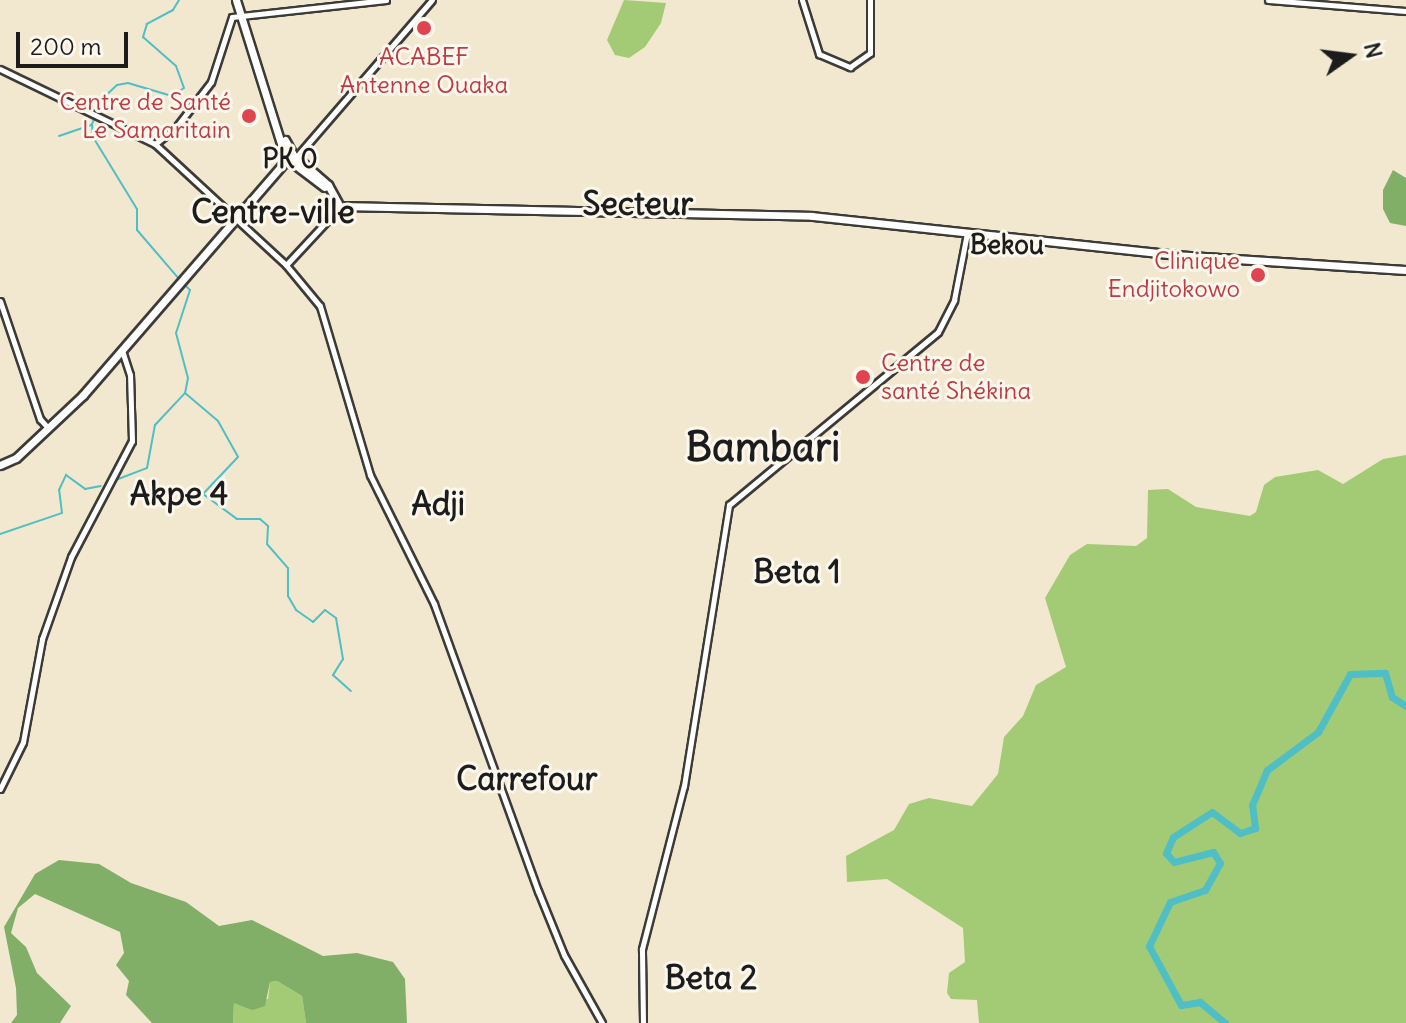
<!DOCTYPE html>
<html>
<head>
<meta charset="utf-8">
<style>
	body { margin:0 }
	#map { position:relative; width:1406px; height:1023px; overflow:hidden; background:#f2e8cf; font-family:Delius,sans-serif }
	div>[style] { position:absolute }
	.green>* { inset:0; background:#a3cb76 }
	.forest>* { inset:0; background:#82af67 }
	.stream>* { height:2px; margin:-1px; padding:0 1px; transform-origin:1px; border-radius:1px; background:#50bec5 }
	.river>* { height:7px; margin:-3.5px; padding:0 3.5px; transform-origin:3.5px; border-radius:3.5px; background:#50bec5 }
	.roads { filter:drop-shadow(2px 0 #3c3b37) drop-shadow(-2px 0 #3c3b37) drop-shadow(0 2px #3c3b37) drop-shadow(0 -2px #3c3b37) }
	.tertiary>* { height:5px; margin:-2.5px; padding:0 2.5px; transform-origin:2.5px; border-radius:2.5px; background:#fff }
	.primary>* { height:7px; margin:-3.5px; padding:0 3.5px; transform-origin:3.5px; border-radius:3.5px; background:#fff }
	.dots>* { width:22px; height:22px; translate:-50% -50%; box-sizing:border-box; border:4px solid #fbf7ec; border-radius:50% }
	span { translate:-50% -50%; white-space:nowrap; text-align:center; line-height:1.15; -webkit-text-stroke:6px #fbf7ec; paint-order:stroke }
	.health-label { font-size:24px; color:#be3a42 }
	.right { translate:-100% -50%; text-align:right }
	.left { translate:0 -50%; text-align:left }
	.neighbourhood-label { font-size:26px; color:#1c1c1c; font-weight:700 }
	.district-label { font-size:32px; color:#1c1c1c; font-weight:700 }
	.town-label { font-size:40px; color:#1c1c1c; font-weight:700 }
	.north { position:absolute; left:1310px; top:16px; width:80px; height:80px; -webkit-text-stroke:6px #fbf7ec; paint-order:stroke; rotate:76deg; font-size:22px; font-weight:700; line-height:32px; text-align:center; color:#1c1c1c }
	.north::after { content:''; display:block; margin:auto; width:28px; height:36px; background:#1c1c1c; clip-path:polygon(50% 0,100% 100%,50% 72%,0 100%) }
	.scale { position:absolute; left:16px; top:32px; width:112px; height:36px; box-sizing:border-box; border:4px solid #1c1c1c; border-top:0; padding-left:10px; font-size:24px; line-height:28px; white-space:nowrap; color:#1c1c1c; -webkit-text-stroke:6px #fbf7ec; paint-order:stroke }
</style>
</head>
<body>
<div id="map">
	<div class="green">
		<div style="clip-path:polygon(624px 0,666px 3px,661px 23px,645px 47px,629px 58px,615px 55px,607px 40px)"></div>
		<div style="clip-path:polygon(1406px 455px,1406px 1023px,979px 1023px,977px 1000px,951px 999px,947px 993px,949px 973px,965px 962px,963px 928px,887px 879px,847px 882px,846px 856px,894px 830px,909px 804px,929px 798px,972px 806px,998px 774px,1004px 737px,1023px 716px,1036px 685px,1066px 667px,1045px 598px,1070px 555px,1087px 544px,1136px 546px,1147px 538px,1148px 490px,1168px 489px,1196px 507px,1250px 516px,1256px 512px,1264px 485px,1275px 477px,1318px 470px,1343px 484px,1383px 459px)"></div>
		<div style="clip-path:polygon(277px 981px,302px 996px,306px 1023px,233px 1023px,234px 1003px,268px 999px,270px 982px)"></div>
	</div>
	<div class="forest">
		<div style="clip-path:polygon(1393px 170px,1406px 178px,1406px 226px,1390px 223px,1383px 209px,1383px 190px)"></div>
		<div style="clip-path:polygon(59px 860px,99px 864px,131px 883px,186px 902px,219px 926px,252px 920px,323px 956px,357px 953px,393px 962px,405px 979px,407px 1023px,306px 1023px,302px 996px,277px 981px,270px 982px,265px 1006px,252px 1010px,234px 1003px,233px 1023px,152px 1023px,126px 995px,129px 981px,116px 965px,124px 953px,120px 932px,35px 894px,18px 908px,11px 933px,26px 947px,37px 973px,71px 1006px,60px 1023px,11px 1023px,17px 1015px,16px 988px,4px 927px,35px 874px)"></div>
	</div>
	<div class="stream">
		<div style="left:179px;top:0;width:12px;rotate:121deg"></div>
		<div style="left:173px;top:10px;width:30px;rotate:152deg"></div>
		<div style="left:147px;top:24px;width:14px;rotate:107deg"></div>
		<div style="left:143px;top:37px;width:44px;rotate:41.3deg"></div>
		<div style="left:176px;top:66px;width:23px;rotate:70deg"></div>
		<div style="left:184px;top:88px;width:14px;rotate:146deg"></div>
		<div style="left:172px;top:96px;width:46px;rotate:-163.5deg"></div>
		<div style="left:128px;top:83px;width:11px;rotate:170deg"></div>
		<div style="left:117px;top:85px;width:19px;rotate:137deg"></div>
		<div style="left:103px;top:98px;width:28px;rotate:113deg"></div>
		<div style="left:92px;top:124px;width:13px;rotate:86deg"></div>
		<div style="left:93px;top:137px;width:84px;rotate:58.6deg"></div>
		<div style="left:137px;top:209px;width:21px;rotate:90deg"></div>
		<div style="left:137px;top:230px;width:66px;rotate:49.3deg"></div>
		<div style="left:59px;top:136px;width:34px;rotate:-19deg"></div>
		<div style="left:184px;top:284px;width:8px;rotate:45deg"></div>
		<div style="left:190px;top:290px;width:45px;rotate:108deg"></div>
		<div style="left:176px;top:333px;width:47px;rotate:75.1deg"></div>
		<div style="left:188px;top:378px;width:15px;rotate:101deg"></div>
		<div style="left:185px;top:393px;width:43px;rotate:40.3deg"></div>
		<div style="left:218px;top:421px;width:41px;rotate:60.9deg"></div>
		<div style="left:238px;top:457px;width:51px;rotate:133.4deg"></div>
		<div style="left:203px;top:494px;width:42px;rotate:36.3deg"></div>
		<div style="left:237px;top:519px;width:23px"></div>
		<div style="left:260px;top:519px;width:11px;rotate:41deg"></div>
		<div style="left:268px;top:526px;width:18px;rotate:93deg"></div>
		<div style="left:267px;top:544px;width:32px;rotate:49deg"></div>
		<div style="left:288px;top:568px;width:28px;rotate:90deg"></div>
		<div style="left:288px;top:596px;width:16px;rotate:60deg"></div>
		<div style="left:296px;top:610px;width:21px;rotate:35deg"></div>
		<div style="left:313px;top:622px;width:17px;rotate:-45deg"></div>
		<div style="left:325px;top:610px;width:14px;rotate:36deg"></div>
		<div style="left:336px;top:618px;width:42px;rotate:80.3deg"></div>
		<div style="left:343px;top:659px;width:19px;rotate:122deg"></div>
		<div style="left:333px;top:675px;width:24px;rotate:42deg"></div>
		<div style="left:113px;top:481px;width:36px;rotate:-21deg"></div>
		<div style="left:147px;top:468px;width:44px;rotate:-79.5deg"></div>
		<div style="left:155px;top:425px;width:44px;rotate:-46.8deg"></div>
		<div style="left:0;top:534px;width:65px;rotate:-18.7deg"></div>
		<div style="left:62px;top:513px;width:23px;rotate:-97deg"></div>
		<div style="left:59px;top:490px;width:17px;rotate:-65deg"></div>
		<div style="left:66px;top:475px;width:24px;rotate:36deg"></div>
		<div style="left:85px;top:489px;width:16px;rotate:-11deg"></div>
	</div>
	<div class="river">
		<div style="left:1225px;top:1023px;width:33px;rotate:-140deg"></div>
		<div style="left:1200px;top:1002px;width:19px;rotate:171deg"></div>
		<div style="left:1181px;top:1005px;width:67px;rotate:-118.5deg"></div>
		<div style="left:1149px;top:946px;width:49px;rotate:-64.5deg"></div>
		<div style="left:1170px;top:902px;width:37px;rotate:-19deg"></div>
		<div style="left:1205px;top:890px;width:31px;rotate:-61deg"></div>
		<div style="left:1220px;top:863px;width:13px;rotate:-122deg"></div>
		<div style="left:1213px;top:852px;width:40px;rotate:165.6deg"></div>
		<div style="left:1174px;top:862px;width:12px;rotate:-132deg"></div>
		<div style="left:1166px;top:853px;width:17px;rotate:-66deg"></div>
		<div style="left:1173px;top:837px;width:46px;rotate:-32.7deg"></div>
		<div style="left:1212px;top:812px;width:35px;rotate:37deg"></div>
		<div style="left:1240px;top:833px;width:16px;rotate:-18deg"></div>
		<div style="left:1255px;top:828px;width:23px;rotate:-97deg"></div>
		<div style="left:1252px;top:805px;width:38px;rotate:-67deg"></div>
		<div style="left:1267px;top:770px;width:64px;rotate:-36.7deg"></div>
		<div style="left:1318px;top:732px;width:66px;rotate:-61.1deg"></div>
		<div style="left:1350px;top:674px;width:35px;rotate:-2deg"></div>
		<div style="left:1385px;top:673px;width:25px;rotate:74deg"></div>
		<div style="left:1392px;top:697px;width:17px;rotate:33deg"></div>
	</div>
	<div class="roads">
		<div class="tertiary">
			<div style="left:802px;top:0;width:57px;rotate:72.5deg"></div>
			<div style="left:819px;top:54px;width:34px;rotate:23deg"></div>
			<div style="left:850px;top:67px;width:24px;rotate:-35deg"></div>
			<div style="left:870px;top:53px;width:53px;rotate:-90deg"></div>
			<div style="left:1268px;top:0;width:138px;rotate:4.6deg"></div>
			<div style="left:0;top:69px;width:172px;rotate:25.8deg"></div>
			<div style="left:155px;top:144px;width:178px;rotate:42.7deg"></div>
			<div style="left:286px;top:265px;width:53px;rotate:50.3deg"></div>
			<div style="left:320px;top:306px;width:176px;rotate:73.5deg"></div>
			<div style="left:370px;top:475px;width:144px;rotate:63.6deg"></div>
			<div style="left:434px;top:604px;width:305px;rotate:70.1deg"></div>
			<div style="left:538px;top:891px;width:69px;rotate:67.9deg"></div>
			<div style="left:564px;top:955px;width:78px;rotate:60.8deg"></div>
			<div style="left:155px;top:144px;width:28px;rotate:-39deg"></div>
			<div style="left:177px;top:126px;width:56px;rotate:-52.3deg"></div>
			<div style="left:211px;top:82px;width:68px;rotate:-72.1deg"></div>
			<div style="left:232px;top:17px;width:155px;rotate:-6.3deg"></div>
			<div style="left:298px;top:155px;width:205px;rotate:-49.2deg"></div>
			<div style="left:286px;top:265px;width:78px;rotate:-47.1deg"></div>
			<div style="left:0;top:301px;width:125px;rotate:71.3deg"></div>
			<div style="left:40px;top:419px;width:12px;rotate:48deg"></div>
			<div style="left:0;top:789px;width:52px;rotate:-63.9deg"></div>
			<div style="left:23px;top:742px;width:105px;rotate:-79.5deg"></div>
			<div style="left:42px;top:639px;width:87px;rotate:-70.5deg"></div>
			<div style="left:71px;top:557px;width:131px;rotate:-62.3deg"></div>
			<div style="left:132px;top:441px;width:66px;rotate:-91.7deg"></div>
			<div style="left:130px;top:375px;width:23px;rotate:-108deg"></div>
			<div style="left:643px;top:1023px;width:74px;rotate:-90.8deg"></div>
			<div style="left:642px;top:949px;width:168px;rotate:-75.6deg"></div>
			<div style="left:684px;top:786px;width:285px;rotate:-80.9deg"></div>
			<div style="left:729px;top:505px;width:271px;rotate:-39.6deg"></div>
			<div style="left:938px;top:332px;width:36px;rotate:-63deg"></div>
			<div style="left:954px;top:300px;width:68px;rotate:-79deg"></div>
		</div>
		<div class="primary">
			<div style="left:236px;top:0;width:168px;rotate:72.6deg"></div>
			<div style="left:286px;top:160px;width:7px;rotate:34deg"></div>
			<div style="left:285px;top:140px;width:25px;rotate:61deg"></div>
			<div style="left:298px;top:159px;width:40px;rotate:41deg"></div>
			<div style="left:328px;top:185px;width:21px;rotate:61deg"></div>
			<div style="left:294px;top:164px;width:38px;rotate:37deg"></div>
			<div style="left:344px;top:206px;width:468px;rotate:1.2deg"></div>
			<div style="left:812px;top:216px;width:364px;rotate:6.1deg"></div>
			<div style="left:1174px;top:255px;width:232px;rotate:3.7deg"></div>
			<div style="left:0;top:465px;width:17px;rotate:-24deg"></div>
			<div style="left:16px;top:458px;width:92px;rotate:-43.2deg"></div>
			<div style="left:83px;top:395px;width:310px;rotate:-49.1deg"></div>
		</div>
	</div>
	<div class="dots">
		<div style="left:424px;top:28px;background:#e0444e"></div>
		<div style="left:249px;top:116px;background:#e0444e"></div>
		<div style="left:1258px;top:275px;background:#e0444e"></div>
		<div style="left:863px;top:377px;background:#e0444e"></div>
	</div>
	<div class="health-label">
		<span style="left:424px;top:71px">ACABEF<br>Antenne Ouaka</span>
		<span class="right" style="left:231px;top:116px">Centre de Santé<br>Le Samaritain</span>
		<span class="right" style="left:1240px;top:275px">Clinique<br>Endjitokowo</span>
		<span class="left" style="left:881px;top:377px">Centre de<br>santé Shékina</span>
	</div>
	<div class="neighbourhood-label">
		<span style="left:290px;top:159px">PK 0</span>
		<span style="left:1007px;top:245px">Bekou</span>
	</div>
	<div class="district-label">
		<span style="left:638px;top:204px">Secteur</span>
		<span style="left:273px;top:212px">Centre-ville</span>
		<span style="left:179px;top:494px">Akpe 4</span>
		<span style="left:438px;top:504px">Adji</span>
		<span style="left:797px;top:572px">Beta 1</span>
		<span style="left:527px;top:779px">Carrefour</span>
		<span style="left:711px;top:978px">Beta 2</span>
	</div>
	<div class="town-label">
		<span style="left:763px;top:447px">Bambari</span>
	</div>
	<div class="north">N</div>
	<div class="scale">200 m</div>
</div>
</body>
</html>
